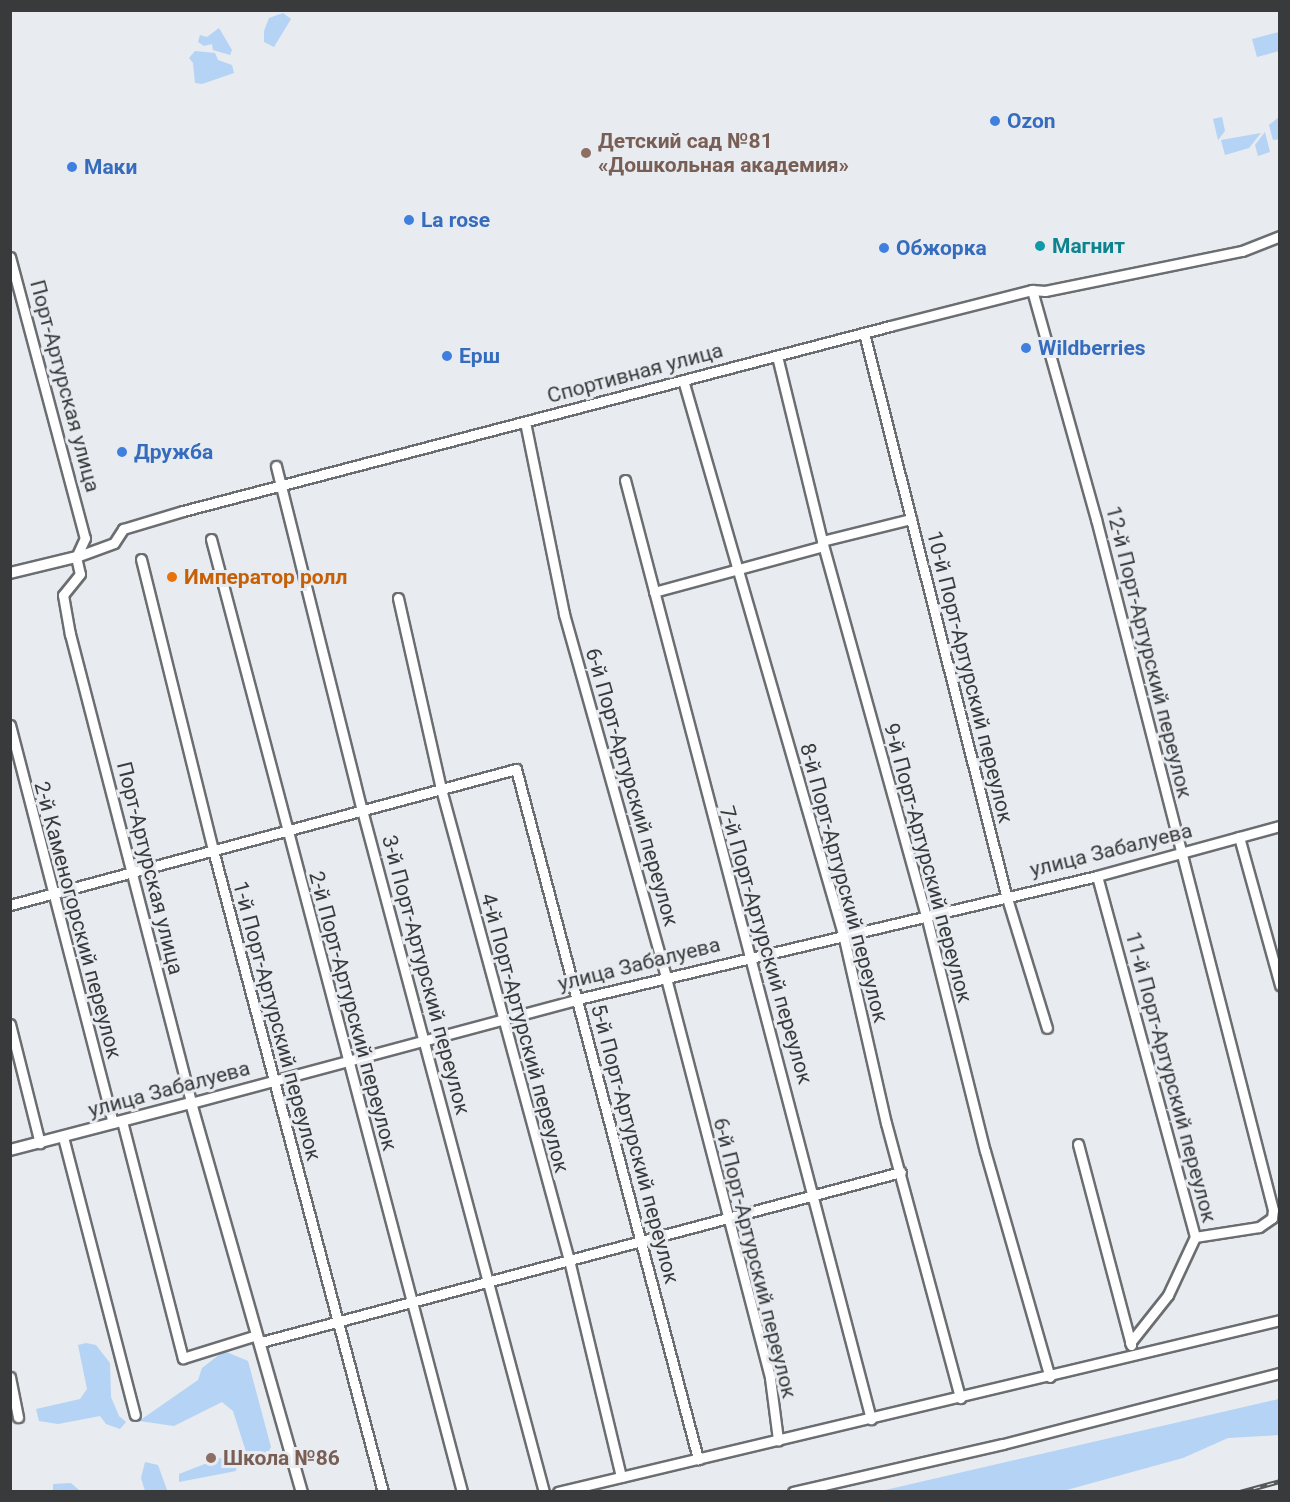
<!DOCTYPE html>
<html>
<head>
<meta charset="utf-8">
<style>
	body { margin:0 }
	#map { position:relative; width:1290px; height:1502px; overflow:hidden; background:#e8ebef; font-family:Roboto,sans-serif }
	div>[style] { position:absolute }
	.green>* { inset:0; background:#b4d3f5 }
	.roads { filter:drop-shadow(2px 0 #6b6e71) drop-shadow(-2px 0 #6b6e71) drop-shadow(0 2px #6b6e71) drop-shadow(0 -2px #6b6e71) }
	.minor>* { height:9px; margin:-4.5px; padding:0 4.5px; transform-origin:4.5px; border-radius:4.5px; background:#fff }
	.tertiary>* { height:10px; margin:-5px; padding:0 5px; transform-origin:5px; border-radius:5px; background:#fff }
	.rail>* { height:4.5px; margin-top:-2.25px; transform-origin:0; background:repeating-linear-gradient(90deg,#e8ebef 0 7px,#565859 0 14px); box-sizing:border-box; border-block:2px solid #565859 }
	.dots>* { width:16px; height:16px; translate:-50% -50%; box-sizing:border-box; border:3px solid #e8ebef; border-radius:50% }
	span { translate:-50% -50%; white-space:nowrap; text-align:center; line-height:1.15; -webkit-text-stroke:6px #e8ebef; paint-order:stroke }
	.shop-label { font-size:21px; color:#366cbe; font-weight:700 }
	.left { translate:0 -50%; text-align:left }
	.education-label { font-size:21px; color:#785e54; font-weight:700 }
	.culture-label { font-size:21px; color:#0d838f; font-weight:700 }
	.street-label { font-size:21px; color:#383a3b }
	.food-label { font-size:21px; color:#c56008; font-weight:700 }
	.frame { position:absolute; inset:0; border:12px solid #383a3b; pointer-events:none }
</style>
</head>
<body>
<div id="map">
	<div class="green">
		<div style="clip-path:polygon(283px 13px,291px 19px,274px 47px,264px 42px,264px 31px,269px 18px)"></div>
		<div style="clip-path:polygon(219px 28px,232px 50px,230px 55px,213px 50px,212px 44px,204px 46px,198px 42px,200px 35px,207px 37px)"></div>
		<div style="clip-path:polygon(1279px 32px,1279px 51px,1257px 57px,1252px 39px)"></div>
		<div style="clip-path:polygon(195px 51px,215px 53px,218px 60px,232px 65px,234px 73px,202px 84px,195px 83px,193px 63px,189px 58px)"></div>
		<div style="clip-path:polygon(1222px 117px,1225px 131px,1218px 140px,1213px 119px)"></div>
		<div style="clip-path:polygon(1279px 117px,1279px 139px,1273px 140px,1269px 125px)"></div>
		<div style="clip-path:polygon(1265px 132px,1270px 152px,1258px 156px,1255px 145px)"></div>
		<div style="clip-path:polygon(1261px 133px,1249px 148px,1225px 155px,1221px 140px)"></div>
		<div style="clip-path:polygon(86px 1343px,96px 1345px,110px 1363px,111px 1397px,119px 1416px,126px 1422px,120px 1429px,106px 1424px,100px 1416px,58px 1424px,39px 1421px,36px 1409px,80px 1399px,87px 1389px,78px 1345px)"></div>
		<div style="clip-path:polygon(224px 1351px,248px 1361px,271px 1447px,266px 1457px,248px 1458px,233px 1411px,222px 1402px,174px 1426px,139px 1421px,198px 1380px,202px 1368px)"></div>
		<div style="clip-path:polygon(1279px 1399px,1279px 1435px,1228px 1438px,1183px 1458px,1063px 1491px,881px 1491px)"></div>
		<div style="clip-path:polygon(220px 1458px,238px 1458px,236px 1471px,179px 1482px,179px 1474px)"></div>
		<div style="clip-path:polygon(145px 1462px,158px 1465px,167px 1490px,175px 1491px,145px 1491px,141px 1478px)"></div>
		<div style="clip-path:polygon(71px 1483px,80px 1491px,53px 1491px,53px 1484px)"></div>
	</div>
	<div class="roads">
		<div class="minor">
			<div style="left:10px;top:257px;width:291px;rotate:75.1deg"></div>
			<div style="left:85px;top:538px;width:21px;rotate:115deg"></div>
			<div style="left:1032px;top:290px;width:238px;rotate:74.4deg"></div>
			<div style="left:1096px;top:519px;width:713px;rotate:75.63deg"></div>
			<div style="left:1273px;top:1210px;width:8px;rotate:97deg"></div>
			<div style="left:1272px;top:1218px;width:16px;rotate:145deg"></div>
			<div style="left:1259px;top:1227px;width:65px;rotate:171.1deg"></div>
			<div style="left:864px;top:333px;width:580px;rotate:75.82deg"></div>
			<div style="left:1006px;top:895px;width:139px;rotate:72.9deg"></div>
			<div style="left:777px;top:356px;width:190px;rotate:76.3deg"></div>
			<div style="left:822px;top:541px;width:388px;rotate:74.5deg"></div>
			<div style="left:926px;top:915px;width:243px;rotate:76deg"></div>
			<div style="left:985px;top:1151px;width:235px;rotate:74deg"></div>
			<div style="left:683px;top:380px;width:577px;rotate:73.89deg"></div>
			<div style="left:843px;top:934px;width:194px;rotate:77.2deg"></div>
			<div style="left:886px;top:1123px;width:285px;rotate:74.9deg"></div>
			<div style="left:525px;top:422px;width:196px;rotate:78.5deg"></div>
			<div style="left:564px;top:614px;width:378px;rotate:74.3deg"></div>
			<div style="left:666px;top:978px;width:413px;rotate:75.4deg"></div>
			<div style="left:770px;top:1378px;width:63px;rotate:82.6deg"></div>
			<div style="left:276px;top:466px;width:355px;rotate:76deg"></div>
			<div style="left:362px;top:810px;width:706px;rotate:75.06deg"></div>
			<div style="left:625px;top:480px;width:971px;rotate:75.32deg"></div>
			<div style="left:211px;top:539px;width:985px;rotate:75.24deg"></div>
			<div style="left:822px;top:541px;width:92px;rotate:-13.9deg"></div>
			<div style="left:76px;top:557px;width:17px;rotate:77deg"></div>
			<div style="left:80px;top:574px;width:27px;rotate:129deg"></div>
			<div style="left:63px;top:595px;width:40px;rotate:80deg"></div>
			<div style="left:70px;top:634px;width:484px;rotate:75.5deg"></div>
			<div style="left:191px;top:1103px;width:401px;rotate:-15deg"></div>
			<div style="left:578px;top:999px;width:533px;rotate:-13.33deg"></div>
			<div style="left:1097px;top:876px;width:190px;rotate:-15.3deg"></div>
			<div style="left:76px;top:557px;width:40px;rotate:-20.2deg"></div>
			<div style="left:114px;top:543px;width:17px;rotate:-57deg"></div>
			<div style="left:123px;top:529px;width:63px;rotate:-16.7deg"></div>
			<div style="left:183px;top:511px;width:731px;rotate:-14.66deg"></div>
			<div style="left:890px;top:326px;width:146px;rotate:-14.2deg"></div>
			<div style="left:1032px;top:290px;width:13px;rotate:4deg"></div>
			<div style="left:1045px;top:291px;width:201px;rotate:-11.5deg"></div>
			<div style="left:1242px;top:251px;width:41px;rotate:-21.5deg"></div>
			<div style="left:141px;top:559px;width:300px;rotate:76.1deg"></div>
			<div style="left:213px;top:850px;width:664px;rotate:75.17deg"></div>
			<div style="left:654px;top:592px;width:175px;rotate:-15.2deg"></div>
			<div style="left:398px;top:598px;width:196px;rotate:77.3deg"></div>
			<div style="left:441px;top:789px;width:488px;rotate:74.8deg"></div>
			<div style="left:569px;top:1260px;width:223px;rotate:76.5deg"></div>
			<div style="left:10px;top:725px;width:411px;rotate:75.5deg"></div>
			<div style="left:1239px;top:837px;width:154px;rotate:74.5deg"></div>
			<div style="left:1097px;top:876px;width:374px;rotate:74.8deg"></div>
			<div style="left:1195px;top:1237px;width:64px;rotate:115deg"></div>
			<div style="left:1168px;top:1295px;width:61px;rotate:128.4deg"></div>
			<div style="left:10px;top:905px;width:524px;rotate:-15.04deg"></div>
			<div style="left:516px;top:769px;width:714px;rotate:75.22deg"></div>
			<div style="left:10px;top:1024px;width:123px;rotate:75.9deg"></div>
			<div style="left:122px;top:1121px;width:245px;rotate:75.6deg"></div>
			<div style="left:183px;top:1358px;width:77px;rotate:-17.3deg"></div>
			<div style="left:63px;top:1137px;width:287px;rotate:75.5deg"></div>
			<div style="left:1078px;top:1144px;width:208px;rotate:75.2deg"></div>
			<div style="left:261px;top:1342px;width:662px;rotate:-14.88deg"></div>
			<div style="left:10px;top:1377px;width:41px;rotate:78.7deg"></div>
			<div style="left:558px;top:1492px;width:742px;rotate:-13.4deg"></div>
			<div style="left:793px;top:1492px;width:215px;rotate:-12.9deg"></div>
			<div style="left:1003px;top:1444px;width:286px;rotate:-14.4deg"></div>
		</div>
		<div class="tertiary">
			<div style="left:10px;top:573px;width:68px;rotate:-13.6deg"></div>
			<div style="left:10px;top:1150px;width:187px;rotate:-14.6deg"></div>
			<div style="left:191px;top:1103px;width:405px;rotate:74.1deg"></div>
		</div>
	</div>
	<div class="rail">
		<div style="left:1240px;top:1492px;width:41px;rotate:-15.4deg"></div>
	</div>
	<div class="dots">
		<div style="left:995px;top:121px;background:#3f7fe0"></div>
		<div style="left:586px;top:153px;background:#8d6e63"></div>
		<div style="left:72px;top:167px;background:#3f7fe0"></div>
		<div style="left:409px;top:220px;background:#3f7fe0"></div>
		<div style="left:1040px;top:246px;background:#0f9aa8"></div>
		<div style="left:884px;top:248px;background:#3f7fe0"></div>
		<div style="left:1026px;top:348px;background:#3f7fe0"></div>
		<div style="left:447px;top:356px;background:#3f7fe0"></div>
		<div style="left:122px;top:452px;background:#3f7fe0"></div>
		<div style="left:172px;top:577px;background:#e8710a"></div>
		<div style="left:211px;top:1458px;background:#8d6e63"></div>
	</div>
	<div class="shop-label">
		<span class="left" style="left:1007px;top:121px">Ozon</span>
		<span class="left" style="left:84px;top:167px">Маки</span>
		<span class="left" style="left:421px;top:220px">La rose</span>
		<span class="left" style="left:896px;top:248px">Обжорка</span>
		<span class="left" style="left:1038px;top:348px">Wildberries</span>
		<span class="left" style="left:459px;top:356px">Ерш</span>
		<span class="left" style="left:134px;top:452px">Дружба</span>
	</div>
	<div class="education-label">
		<span class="left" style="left:598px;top:153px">Детский сад №81<br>«Дошкольная академия»</span>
		<span class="left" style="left:223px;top:1458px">Школа №86</span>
	</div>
	<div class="culture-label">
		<span class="left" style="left:1052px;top:246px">Магнит</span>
	</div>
	<div class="street-label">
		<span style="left:635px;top:373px;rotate:-15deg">Спортивная улица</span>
		<span style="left:65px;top:386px;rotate:75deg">Порт-Артурская улица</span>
		<span style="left:1149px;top:652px;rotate:76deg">12-й Порт-Артурский переулок</span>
		<span style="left:970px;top:677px;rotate:76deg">10-й Порт-Артурский переулок</span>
		<span style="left:632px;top:787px;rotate:74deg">6-й Порт-Артурский переулок</span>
		<span style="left:1111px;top:850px;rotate:-14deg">улица Забалуева</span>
		<span style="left:928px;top:863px;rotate:75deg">9-й Порт-Артурский переулок</span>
		<span style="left:150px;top:868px;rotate:76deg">Порт-Артурская улица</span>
		<span style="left:844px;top:883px;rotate:75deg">8-й Порт-Артурский переулок</span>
		<span style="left:78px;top:920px;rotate:75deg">2-й Каменогорский переулок</span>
		<span style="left:766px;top:945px;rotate:74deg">7-й Порт-Артурский переулок</span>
		<span style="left:639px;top:964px;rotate:-14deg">улица Забалуева</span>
		<span style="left:426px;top:975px;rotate:75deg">3-й Порт-Артурский переулок</span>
		<span style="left:353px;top:1011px;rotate:75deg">2-й Порт-Артурский переулок</span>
		<span style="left:277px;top:1021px;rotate:75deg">1-й Порт-Артурский переулок</span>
		<span style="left:525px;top:1033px;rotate:75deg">4-й Порт-Артурский переулок</span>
		<span style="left:1171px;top:1077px;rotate:75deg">11-й Порт-Артурский переулок</span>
		<span style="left:169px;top:1089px;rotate:-15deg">улица Забалуева</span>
		<span style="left:635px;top:1144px;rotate:75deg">5-й Порт-Артурский переулок</span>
		<span style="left:755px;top:1258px;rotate:76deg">6-й Порт-Артурский переулок</span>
	</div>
	<div class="food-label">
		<span class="left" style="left:184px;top:577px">Император ролл</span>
	</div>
	<div class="frame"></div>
</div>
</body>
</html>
